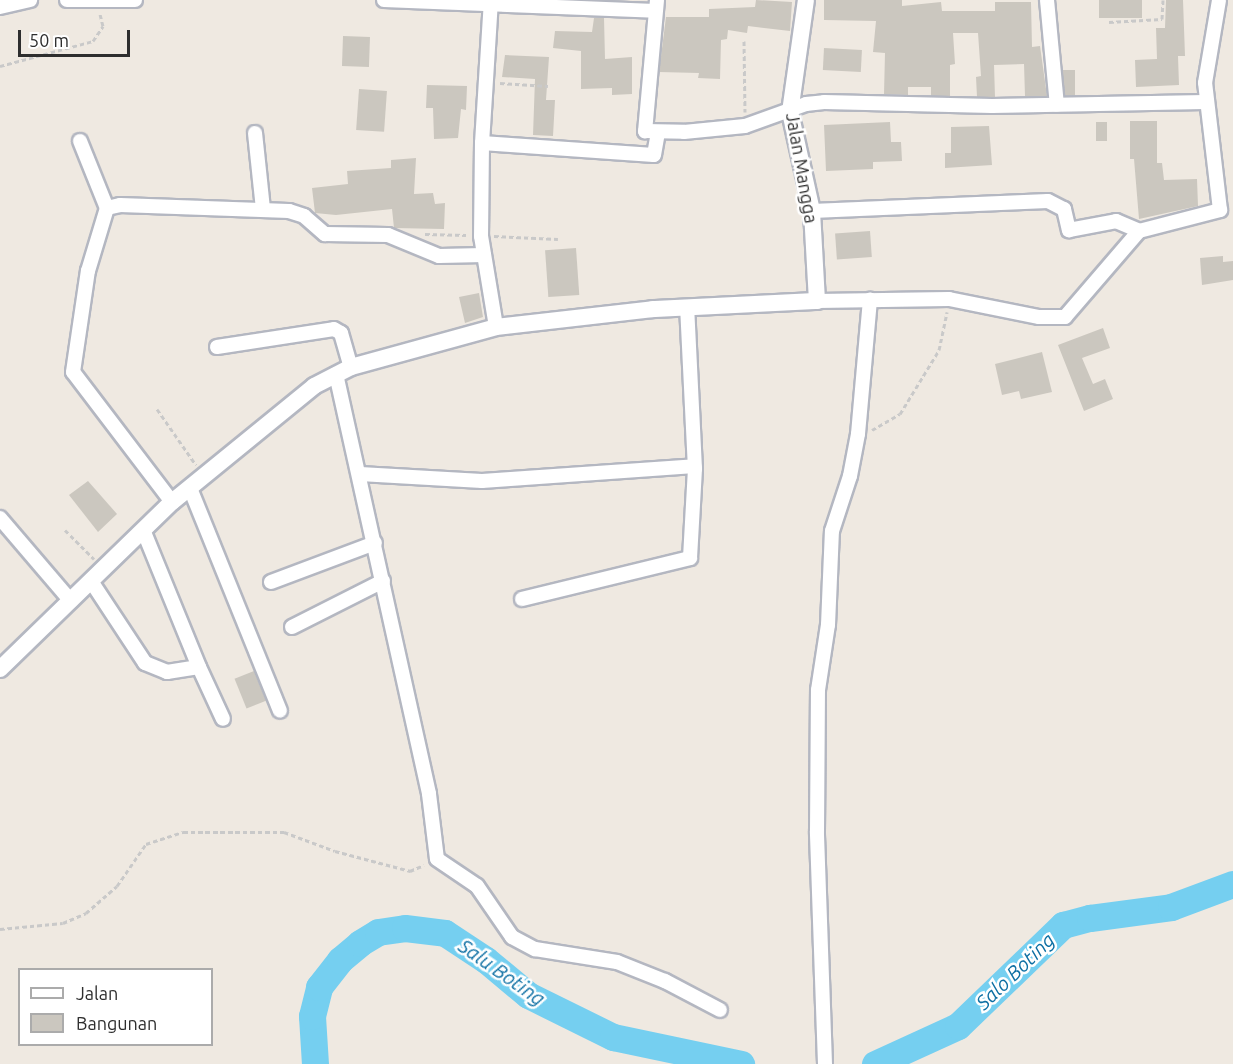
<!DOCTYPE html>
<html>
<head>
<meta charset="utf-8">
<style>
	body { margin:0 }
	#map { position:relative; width:1233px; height:1064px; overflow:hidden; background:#efe9e1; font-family:Ubuntu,sans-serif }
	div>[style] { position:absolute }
	.river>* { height:27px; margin:-13.5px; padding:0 13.5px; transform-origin:13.5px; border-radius:13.5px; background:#75cff0 }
	.building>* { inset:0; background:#cbc7bf; transform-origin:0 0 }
	.path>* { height:3px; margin-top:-1.5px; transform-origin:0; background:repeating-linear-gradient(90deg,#c9c9c9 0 4.5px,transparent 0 7.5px) }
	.roads { filter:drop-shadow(2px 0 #b4b7c1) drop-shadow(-2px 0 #b4b7c1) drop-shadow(0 2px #b4b7c1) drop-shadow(0 -2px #b4b7c1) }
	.minor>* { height:14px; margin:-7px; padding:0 7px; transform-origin:7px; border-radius:7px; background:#fff }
	.tertiary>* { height:16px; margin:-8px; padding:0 8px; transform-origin:8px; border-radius:8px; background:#fff }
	span { translate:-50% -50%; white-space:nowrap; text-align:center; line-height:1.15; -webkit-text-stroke:5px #fff; paint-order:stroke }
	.street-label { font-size:18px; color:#2e2e2e }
	.water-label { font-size:20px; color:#0d6fa3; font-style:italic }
	.legend { position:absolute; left:18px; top:968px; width:195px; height:78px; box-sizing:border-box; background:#fff; border:2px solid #ababab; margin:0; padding:8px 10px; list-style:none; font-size:18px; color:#2e2e2e }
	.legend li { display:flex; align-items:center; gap:12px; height:30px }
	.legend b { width:30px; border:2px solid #ababab }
	.scale { position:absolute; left:18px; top:30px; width:112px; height:27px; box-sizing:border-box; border:3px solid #2e2e2e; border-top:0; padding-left:8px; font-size:18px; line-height:21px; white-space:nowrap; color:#2e2e2e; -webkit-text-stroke:4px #fff; paint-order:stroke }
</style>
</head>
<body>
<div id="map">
	<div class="river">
		<div style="left:315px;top:1064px;width:48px;rotate:-93.6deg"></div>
		<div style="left:312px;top:1016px;width:30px;rotate:-76deg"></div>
		<div style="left:319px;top:987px;width:34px;rotate:-52deg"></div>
		<div style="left:340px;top:960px;width:26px;rotate:-40deg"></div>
		<div style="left:360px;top:943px;width:21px;rotate:-31deg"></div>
		<div style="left:378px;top:932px;width:27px;rotate:-8deg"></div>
		<div style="left:405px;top:928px;width:40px;rotate:7.1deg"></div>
		<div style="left:445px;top:933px;width:49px;rotate:33.4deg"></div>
		<div style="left:486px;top:960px;width:55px;rotate:39.8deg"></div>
		<div style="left:528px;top:995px;width:95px;rotate:26.3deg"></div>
		<div style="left:613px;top:1037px;width:131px;rotate:11.9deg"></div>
		<div style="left:875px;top:1064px;width:91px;rotate:-24.6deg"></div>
		<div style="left:958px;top:1026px;width:146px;rotate:-43.9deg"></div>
		<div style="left:1063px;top:925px;width:28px;rotate:-15deg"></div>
		<div style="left:1090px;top:918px;width:82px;rotate:-7.7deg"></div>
		<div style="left:1171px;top:907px;width:66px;rotate:-20.4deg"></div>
	</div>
	<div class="building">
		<div style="clip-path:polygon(756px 0,792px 2px,790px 31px,748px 26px,747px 33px,728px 30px,727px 39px,721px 40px,720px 79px,698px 78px,699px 73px,659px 72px,666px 17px,709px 17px,709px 9px,755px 7px)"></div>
		<div style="clip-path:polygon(824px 0,902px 0,902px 6px,941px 2px,942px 11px,995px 11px,995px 2px,1031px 2px,1032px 47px,1040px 46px,1047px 96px,1025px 96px,1024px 64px,994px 65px,995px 97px,977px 97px,976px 77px,981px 76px,978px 33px,953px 33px,955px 64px,950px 65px,950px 96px,931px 96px,931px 87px,908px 87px,908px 95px,884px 94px,885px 53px,873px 52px,876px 21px,824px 20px)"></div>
		<div style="left:1099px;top:0;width:43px;height:18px"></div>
		<div style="clip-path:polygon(1166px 0,1183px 0,1185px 56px,1178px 56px,1179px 85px,1136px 87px,1135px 60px,1157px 59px,1156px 28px,1165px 28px)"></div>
		<div style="clip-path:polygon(594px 18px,604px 18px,605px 59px,632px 57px,632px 94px,612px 95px,612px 88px,581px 89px,581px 51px,553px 48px,555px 31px,592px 32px)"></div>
		<div style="left:370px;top:37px;width:30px;height:27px;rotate:92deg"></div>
		<div style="left:824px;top:48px;width:38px;height:22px;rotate:3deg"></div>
		<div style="clip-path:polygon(505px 55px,549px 57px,546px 100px,555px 100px,553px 136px,533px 135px,535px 79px,502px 77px)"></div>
		<div style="left:1063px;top:70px;width:12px;height:26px"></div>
		<div style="clip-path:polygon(427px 85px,467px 86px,466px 110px,461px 109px,458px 138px,434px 139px,433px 108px,426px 108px)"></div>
		<div style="left:359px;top:89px;width:28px;height:41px;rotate:4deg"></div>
		<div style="clip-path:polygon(1130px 121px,1157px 121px,1157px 163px,1162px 163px,1164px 180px,1197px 179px,1198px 206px,1139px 219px,1134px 159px,1130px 159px)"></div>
		<div style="clip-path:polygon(890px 122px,891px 142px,901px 142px,902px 161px,873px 162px,873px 169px,826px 171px,824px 125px)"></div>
		<div style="left:1096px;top:122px;width:11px;height:19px"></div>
		<div style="clip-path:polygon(989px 126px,992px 165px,945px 168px,945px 153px,951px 153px,951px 127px)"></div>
		<div style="clip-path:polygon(416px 158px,414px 194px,433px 193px,435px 204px,445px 203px,444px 229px,394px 228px,392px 209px,336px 215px,315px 213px,312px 188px,348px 184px,347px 171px,391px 168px,391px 160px)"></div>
		<div style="left:870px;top:231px;width:26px;height:35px;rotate:86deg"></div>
		<div style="left:576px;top:248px;width:47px;height:31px;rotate:86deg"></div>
		<div style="clip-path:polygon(1223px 256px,1223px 262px,1233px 261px,1233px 280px,1202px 285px,1200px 258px)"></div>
		<div style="clip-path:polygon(479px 293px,483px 317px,465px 323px,459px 297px)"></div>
		<div style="clip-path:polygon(1103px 328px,1110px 348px,1082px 358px,1093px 384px,1105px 379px,1113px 399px,1084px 411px,1058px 345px)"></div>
		<div style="clip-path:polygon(1042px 352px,1052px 392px,1021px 399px,1019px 391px,1002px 395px,995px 364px)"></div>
		<div style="clip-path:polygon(88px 481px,117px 514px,98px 532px,69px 495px)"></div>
		<div style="left:254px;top:671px;width:32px;height:21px;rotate:68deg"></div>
	</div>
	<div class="path">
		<div style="left:1109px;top:22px;width:53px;rotate:-3.2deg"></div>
		<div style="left:1162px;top:19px;width:19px;rotate:-87deg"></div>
		<div style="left:744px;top:41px;width:71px;rotate:89.2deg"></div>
		<div style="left:0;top:66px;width:96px;rotate:-15deg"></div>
		<div style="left:93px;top:41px;width:18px;rotate:-56deg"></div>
		<div style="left:103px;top:26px;width:12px;rotate:-104deg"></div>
		<div style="left:500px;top:83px;width:48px;rotate:3.6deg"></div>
		<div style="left:425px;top:234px;width:41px;rotate:1.4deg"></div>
		<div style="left:494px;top:236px;width:64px;rotate:2.7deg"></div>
		<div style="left:157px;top:409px;width:68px;rotate:55.1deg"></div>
		<div style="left:872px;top:430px;width:32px;rotate:-30deg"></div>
		<div style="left:900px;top:414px;width:75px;rotate:-58.6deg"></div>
		<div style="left:939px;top:350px;width:39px;rotate:-78deg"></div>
		<div style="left:65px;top:530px;width:41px;rotate:45deg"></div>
		<div style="left:0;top:929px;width:63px;rotate:-5.4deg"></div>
		<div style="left:63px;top:923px;width:25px;rotate:-23deg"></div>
		<div style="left:86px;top:913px;width:41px;rotate:-41.1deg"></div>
		<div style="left:117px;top:886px;width:51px;rotate:-55.4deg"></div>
		<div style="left:146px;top:844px;width:39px;rotate:-18deg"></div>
		<div style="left:183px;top:832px;width:101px"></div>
		<div style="left:284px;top:832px;width:54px;rotate:20.4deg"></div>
		<div style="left:335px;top:851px;width:78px;rotate:14.9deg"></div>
		<div style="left:410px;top:871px;width:15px;rotate:-23deg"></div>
	</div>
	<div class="roads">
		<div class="minor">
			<div style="left:67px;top:0;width:68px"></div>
			<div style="left:384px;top:0;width:271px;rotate:2.3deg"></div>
			<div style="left:491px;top:0;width:143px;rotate:93.6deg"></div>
			<div style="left:482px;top:143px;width:93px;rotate:90.6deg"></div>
			<div style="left:481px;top:236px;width:92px;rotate:80.6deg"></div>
			<div style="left:657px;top:0;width:132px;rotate:95.2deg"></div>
			<div style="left:645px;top:131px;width:39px;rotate:1deg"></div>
			<div style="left:684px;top:132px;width:61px;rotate:-5.6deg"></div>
			<div style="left:745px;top:126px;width:65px;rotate:-19.8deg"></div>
			<div style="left:806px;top:104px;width:18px;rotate:-6deg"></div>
			<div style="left:824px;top:102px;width:168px;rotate:1.4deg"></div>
			<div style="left:992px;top:106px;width:213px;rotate:-1.1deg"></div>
			<div style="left:1047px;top:0;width:105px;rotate:84.6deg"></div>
			<div style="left:0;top:7px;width:31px;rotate:-13deg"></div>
			<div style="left:255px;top:133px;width:76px;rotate:84deg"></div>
			<div style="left:80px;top:141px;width:72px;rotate:68.1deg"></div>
			<div style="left:482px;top:143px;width:172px;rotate:4deg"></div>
			<div style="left:654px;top:155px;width:22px;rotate:-80deg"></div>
			<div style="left:812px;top:211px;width:236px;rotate:-2.4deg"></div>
			<div style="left:1048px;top:201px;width:18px;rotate:27deg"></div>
			<div style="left:1064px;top:209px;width:22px;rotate:77deg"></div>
			<div style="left:1069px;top:230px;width:48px;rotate:-10.8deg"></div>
			<div style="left:1116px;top:221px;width:25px;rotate:23deg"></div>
			<div style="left:817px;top:301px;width:132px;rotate:-0.9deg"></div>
			<div style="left:949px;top:299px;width:92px;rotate:11.3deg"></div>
			<div style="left:1039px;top:317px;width:26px"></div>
			<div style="left:1065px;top:317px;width:113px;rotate:-49.3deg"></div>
			<div style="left:1139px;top:231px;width:84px;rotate:-14.5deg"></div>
			<div style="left:1220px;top:210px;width:128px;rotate:-96.7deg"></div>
			<div style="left:1205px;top:83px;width:84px;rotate:-80.4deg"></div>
			<div style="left:217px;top:347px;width:118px;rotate:-8.7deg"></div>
			<div style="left:334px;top:329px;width:8px;rotate:30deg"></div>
			<div style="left:341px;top:333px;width:35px;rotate:74deg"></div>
			<div style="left:336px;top:374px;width:430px;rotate:77.5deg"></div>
			<div style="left:429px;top:794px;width:65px;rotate:83deg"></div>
			<div style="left:437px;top:859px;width:48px;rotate:34deg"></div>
			<div style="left:477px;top:886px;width:62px;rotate:55.5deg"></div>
			<div style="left:512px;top:937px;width:26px;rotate:28deg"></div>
			<div style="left:535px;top:949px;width:83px;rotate:9deg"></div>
			<div style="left:617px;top:962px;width:52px;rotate:21.6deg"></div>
			<div style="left:665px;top:981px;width:62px;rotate:27.8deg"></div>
			<div style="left:360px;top:474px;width:122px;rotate:3.3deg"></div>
			<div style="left:482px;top:481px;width:213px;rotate:-4deg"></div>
			<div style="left:190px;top:488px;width:240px;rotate:68deg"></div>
			<div style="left:172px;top:502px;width:163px;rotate:-127.3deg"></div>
			<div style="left:73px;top:372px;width:102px;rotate:-81.6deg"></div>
			<div style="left:88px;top:271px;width:66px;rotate:-73.2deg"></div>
			<div style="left:107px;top:208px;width:13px;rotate:-13deg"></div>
			<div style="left:120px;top:205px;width:169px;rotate:2deg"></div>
			<div style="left:289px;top:211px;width:16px;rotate:18deg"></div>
			<div style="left:304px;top:216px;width:28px;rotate:41deg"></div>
			<div style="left:325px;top:234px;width:63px;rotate:0.9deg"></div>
			<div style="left:388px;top:235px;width:55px;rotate:22.4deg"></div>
			<div style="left:439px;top:256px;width:45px;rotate:-1.3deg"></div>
			<div style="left:0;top:518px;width:109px;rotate:49.5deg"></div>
			<div style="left:91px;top:581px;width:98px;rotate:56.6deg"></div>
			<div style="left:145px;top:663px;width:24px;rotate:22deg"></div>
			<div style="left:167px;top:672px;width:32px;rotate:-9deg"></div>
			<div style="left:199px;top:667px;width:148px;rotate:-112.2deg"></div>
			<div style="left:271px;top:582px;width:111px;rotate:-20.6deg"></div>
			<div style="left:522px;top:599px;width:173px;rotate:-13.7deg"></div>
			<div style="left:690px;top:558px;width:89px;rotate:-86.8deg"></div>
			<div style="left:695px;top:469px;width:161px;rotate:-92.8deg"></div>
			<div style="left:292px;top:627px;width:102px;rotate:-26.8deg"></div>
			<div style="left:199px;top:667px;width:57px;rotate:65.2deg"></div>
			<div style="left:825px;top:1064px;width:233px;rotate:-92deg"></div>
			<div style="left:817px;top:831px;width:141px;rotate:-89.6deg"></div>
			<div style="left:818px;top:690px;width:66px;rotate:-81.3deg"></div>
			<div style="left:828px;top:625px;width:94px;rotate:-87.6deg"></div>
			<div style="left:832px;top:531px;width:58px;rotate:-71.9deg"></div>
			<div style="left:850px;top:476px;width:43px;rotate:-79.2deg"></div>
			<div style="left:858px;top:434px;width:135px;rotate:-84.9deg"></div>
		</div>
		<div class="tertiary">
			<div style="left:0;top:669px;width:240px;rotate:-44.2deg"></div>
			<div style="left:172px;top:502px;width:183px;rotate:-39.2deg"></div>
			<div style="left:314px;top:386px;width:42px;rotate:-27.2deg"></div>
			<div style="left:351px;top:367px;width:150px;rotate:-15.4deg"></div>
			<div style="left:496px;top:327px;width:158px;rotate:-6.5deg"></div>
			<div style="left:653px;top:309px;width:164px;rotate:-2.8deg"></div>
			<div style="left:817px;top:301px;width:90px;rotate:-93.2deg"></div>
			<div style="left:812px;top:211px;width:101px;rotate:-102.5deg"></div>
			<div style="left:790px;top:112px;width:113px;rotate:-81.9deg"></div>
		</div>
	</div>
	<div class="street-label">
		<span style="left:802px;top:168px;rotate:80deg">Jalan Mangga</span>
	</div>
	<div class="water-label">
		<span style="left:1015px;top:971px;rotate:-44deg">Salo Boting</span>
		<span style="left:502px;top:972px;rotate:35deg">Salu Boting</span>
	</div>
	<ul class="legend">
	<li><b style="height:8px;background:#fff"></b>Jalan</li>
	<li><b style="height:16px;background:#cbc7bf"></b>Bangunan</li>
	</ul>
	<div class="scale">50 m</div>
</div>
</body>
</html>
